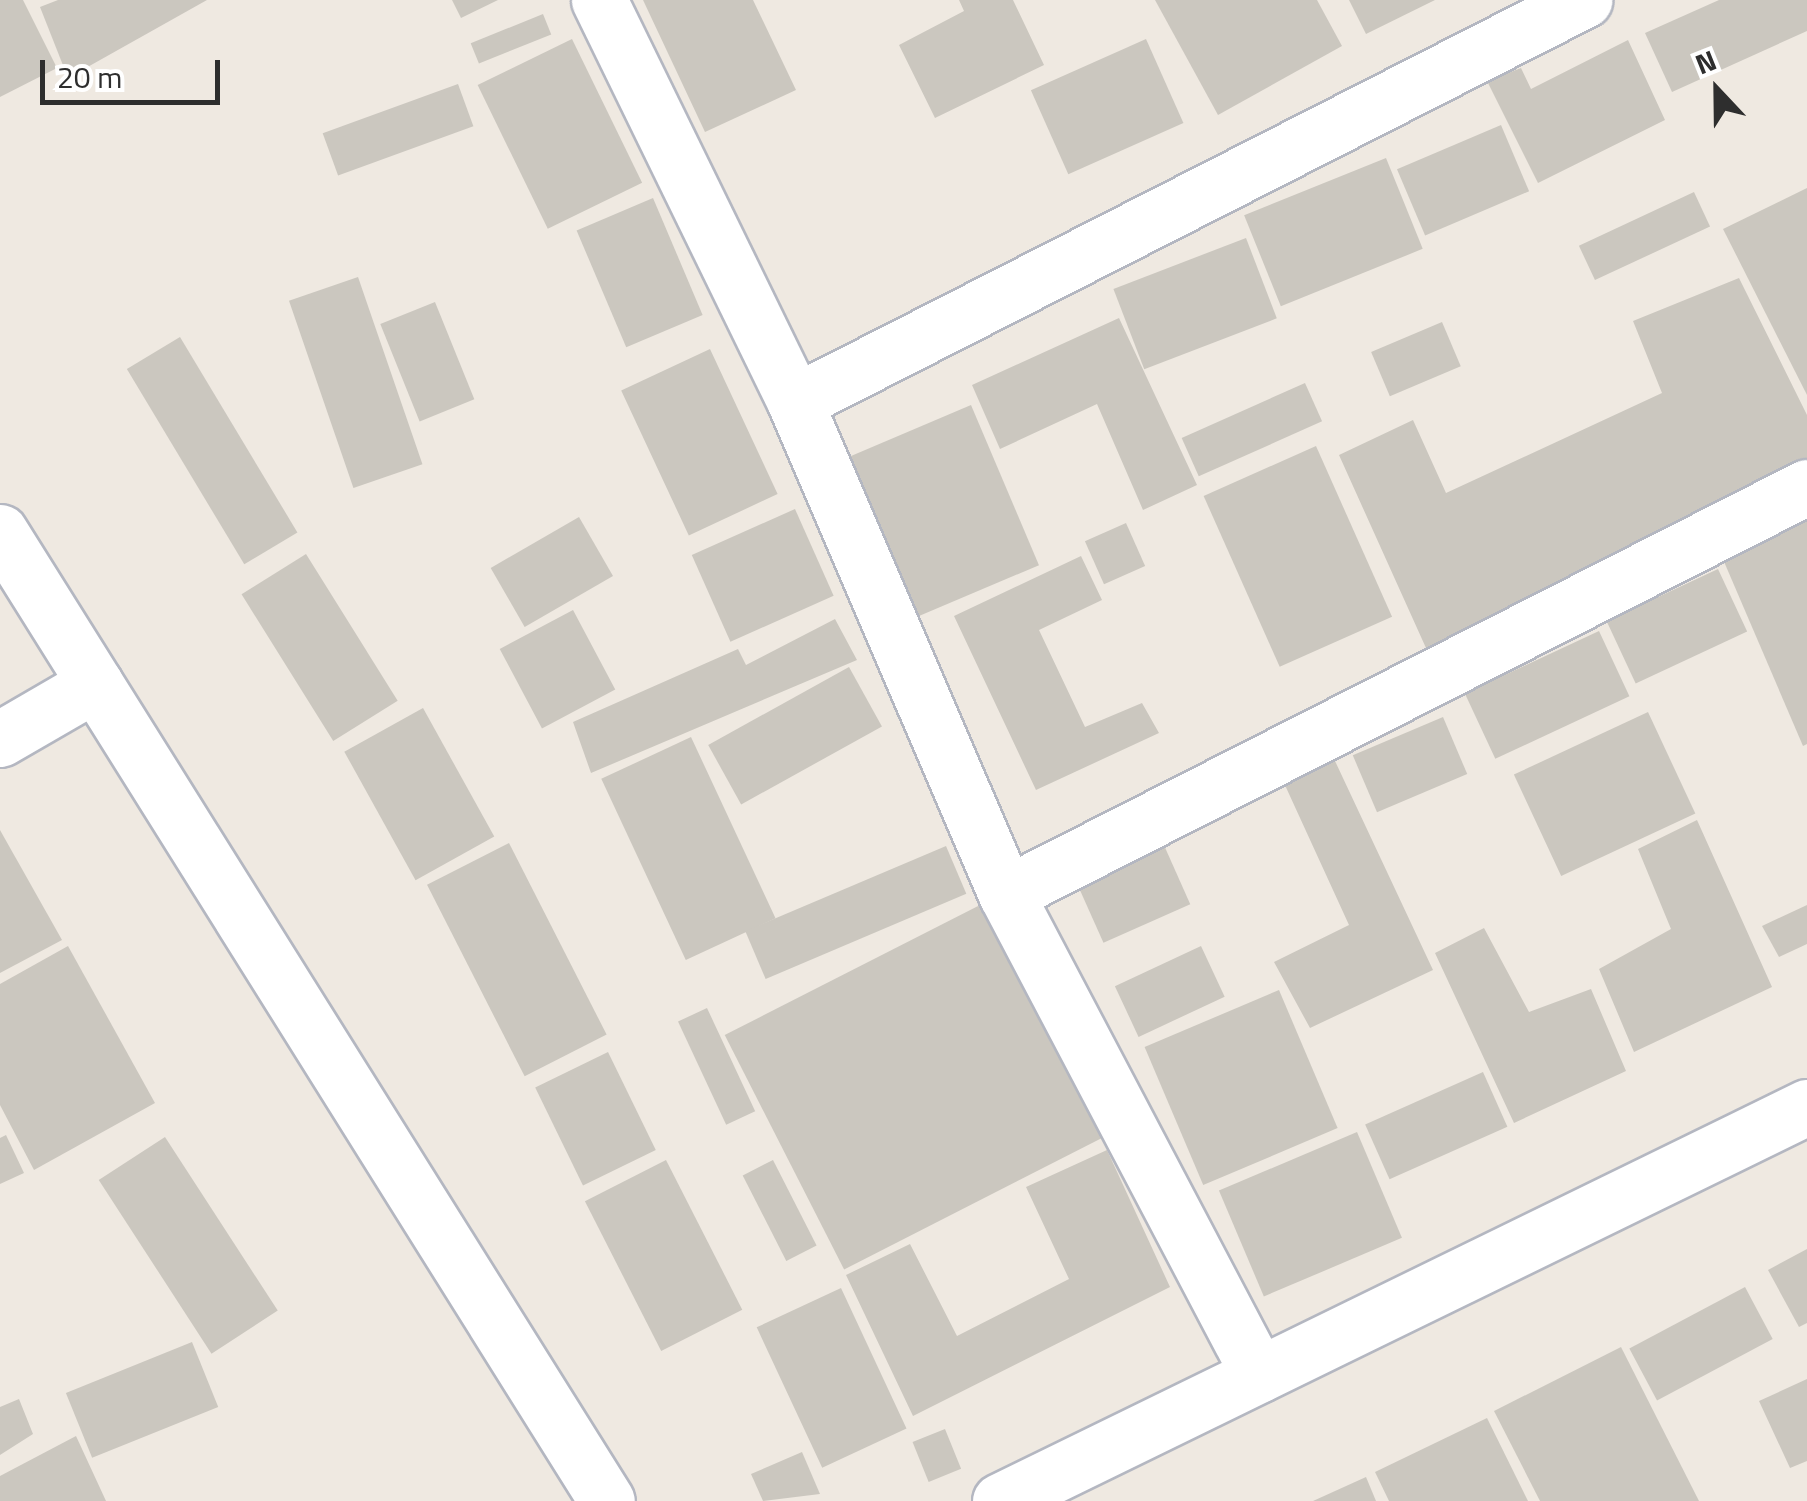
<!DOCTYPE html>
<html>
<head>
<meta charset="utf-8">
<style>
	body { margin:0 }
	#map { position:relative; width:1807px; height:1501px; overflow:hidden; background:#efe9e1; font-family:"Titillium Web",sans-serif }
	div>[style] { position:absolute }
	.building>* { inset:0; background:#cbc7bf; transform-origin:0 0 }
	.roads { filter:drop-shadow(2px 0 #b4b7c1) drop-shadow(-2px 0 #b4b7c1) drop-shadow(0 2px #b4b7c1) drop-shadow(0 -2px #b4b7c1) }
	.minor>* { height:55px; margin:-27.5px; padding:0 27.5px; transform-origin:27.5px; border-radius:27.5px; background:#fff }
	span { translate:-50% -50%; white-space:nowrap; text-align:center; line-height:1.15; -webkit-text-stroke:10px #fff; paint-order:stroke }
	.north { position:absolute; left:1667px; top:40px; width:100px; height:100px; -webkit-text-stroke:8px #fff; paint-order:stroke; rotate:338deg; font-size:28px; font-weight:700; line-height:40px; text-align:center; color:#2e2e2e }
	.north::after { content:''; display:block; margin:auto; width:35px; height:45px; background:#2e2e2e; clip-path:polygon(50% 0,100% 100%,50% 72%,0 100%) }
	.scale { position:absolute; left:40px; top:60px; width:180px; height:45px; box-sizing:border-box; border:5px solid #2e2e2e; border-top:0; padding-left:12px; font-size:30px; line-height:35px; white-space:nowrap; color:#2e2e2e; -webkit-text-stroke:8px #fff; paint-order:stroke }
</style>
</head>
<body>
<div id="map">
	<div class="building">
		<div style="clip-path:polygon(0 0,23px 0,57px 68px,0 97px)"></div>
		<div style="clip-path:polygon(58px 0,207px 0,68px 78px,40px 7px)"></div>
		<div style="clip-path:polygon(452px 0,498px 0,461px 18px)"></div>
		<div style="clip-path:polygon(643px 0,753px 0,796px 90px,705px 132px)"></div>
		<div style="clip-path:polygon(959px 0,1013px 0,1044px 65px,935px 118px,899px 45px,964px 11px)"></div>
		<div style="clip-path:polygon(1155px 0,1317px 0,1342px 46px,1218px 115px)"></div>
		<div style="clip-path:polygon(1349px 0,1435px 0,1366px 34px)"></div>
		<div style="clip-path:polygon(1719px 0,1807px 0,1807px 31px,1672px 92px,1645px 33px)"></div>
		<div style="left:543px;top:14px;width:22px;height:78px;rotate:68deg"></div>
		<div style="left:572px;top:39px;width:160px;height:105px;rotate:64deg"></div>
		<div style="left:1146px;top:39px;width:92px;height:126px;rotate:66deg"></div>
		<div style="clip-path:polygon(1628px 40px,1665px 120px,1538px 183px,1487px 81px,1521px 68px,1531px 89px)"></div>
		<div style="left:458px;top:84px;width:45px;height:144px;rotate:70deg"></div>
		<div style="left:1501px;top:125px;width:72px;height:113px;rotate:67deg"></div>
		<div style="left:1386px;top:158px;width:98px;height:153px;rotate:68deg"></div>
		<div style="clip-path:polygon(1807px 188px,1807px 395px,1723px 229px)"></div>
		<div style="left:1694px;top:192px;width:38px;height:127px;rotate:65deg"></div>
		<div style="left:653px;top:198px;width:127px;height:83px;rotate:67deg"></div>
		<div style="left:1246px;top:238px;width:86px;height:142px;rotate:69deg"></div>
		<div style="left:358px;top:277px;width:198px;height:73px;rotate:71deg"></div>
		<div style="clip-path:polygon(1739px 278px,1807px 415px,1807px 471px,1426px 648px,1339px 455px,1413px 420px,1446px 493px,1662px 393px,1633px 321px)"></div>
		<div style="left:435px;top:302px;width:105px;height:59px;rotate:68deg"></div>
		<div style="clip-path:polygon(1119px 318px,1197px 485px,1143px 510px,1097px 404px,1000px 449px,972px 385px)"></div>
		<div style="left:1442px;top:322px;width:48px;height:77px;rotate:67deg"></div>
		<div style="left:180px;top:337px;width:228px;height:62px;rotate:59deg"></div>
		<div style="left:710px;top:349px;width:160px;height:98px;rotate:65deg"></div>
		<div style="left:1305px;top:383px;width:42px;height:135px;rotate:66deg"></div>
		<div style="left:971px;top:405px;width:174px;height:138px;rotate:67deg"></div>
		<div style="left:1316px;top:446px;width:187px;height:123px;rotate:66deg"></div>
		<div style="left:795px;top:509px;width:95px;height:113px;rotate:66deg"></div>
		<div style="clip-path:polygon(1807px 513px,1807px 744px,1803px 746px,1719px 550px)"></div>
		<div style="left:579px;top:517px;width:68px;height:102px;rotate:60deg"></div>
		<div style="left:1126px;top:523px;width:47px;height:45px;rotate:66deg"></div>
		<div style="left:306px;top:554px;width:173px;height:76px;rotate:58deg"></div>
		<div style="clip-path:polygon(1081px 556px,1102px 600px,1039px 630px,1085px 727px,1142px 703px,1159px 733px,1036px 790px,954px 616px)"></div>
		<div style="left:1718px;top:569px;width:69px;height:123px;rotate:65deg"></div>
		<div style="left:573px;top:610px;width:90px;height:83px;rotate:62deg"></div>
		<div style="clip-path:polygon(835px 619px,857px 660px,591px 773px,573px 722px,738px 649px,746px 665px)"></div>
		<div style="left:1599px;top:631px;width:72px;height:148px;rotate:65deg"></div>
		<div style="left:849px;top:667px;width:68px;height:161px;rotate:61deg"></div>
		<div style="left:423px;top:708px;width:147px;height:90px;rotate:61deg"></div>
		<div style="left:1648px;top:712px;width:112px;height:148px;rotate:65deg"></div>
		<div style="left:1443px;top:717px;width:62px;height:98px;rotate:67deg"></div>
		<div style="left:691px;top:737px;width:200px;height:99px;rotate:65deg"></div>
		<div style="clip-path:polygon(1335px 761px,1433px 970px,1310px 1028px,1274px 962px,1349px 925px,1284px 783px)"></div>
		<div style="clip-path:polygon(1697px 820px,1772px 987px,1634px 1052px,1599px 969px,1671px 929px,1638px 849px)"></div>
		<div style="clip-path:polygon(0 830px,62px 940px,0 973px)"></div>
		<div style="left:509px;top:843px;width:215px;height:92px;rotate:63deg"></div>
		<div style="left:1163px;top:843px;width:67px;height:95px;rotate:66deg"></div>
		<div style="left:946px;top:846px;width:52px;height:218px;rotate:67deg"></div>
		<div style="left:984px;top:903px;width:263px;height:291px;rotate:63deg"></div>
		<div style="clip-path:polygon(1807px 905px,1807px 944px,1779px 957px,1762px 926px)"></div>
		<div style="clip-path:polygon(1484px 928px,1529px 1012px,1591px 989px,1626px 1071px,1514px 1123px,1435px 953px)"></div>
		<div style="clip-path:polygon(68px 946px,155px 1103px,34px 1170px,0 1105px,0 984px)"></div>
		<div style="left:1201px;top:946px;width:56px;height:95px;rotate:65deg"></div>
		<div style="left:1279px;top:990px;width:150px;height:146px;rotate:67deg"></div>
		<div style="left:707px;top:1008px;width:114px;height:32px;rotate:65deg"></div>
		<div style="left:608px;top:1052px;width:109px;height:81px;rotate:64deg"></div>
		<div style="left:1483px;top:1072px;width:60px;height:129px;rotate:66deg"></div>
		<div style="left:1357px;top:1132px;width:115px;height:150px;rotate:67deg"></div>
		<div style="clip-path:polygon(6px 1135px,24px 1173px,0 1184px,0 1138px)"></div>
		<div style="left:165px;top:1137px;width:207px;height:79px;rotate:57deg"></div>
		<div style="clip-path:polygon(1107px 1150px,1170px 1287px,913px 1416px,846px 1275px,910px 1244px,957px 1336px,1069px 1279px,1026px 1187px)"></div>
		<div style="left:666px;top:1160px;width:168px;height:91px;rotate:63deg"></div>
		<div style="left:773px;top:1160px;width:96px;height:34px;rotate:63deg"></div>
		<div style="clip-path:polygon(1807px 1249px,1807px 1323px,1799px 1327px,1768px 1270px)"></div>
		<div style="left:1745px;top:1287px;width:59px;height:131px;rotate:62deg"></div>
		<div style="left:841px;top:1288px;width:155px;height:93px;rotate:65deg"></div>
		<div style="left:192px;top:1342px;width:70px;height:136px;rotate:68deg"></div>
		<div style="clip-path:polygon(1621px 1347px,1699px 1501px,1540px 1501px,1494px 1411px)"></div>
		<div style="clip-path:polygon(1807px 1379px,1807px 1461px,1790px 1468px,1759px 1401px)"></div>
		<div style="clip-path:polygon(19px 1399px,33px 1434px,0 1455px,0 1407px)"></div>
		<div style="clip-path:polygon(1487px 1418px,1528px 1501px,1389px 1501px,1375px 1472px)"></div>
		<div style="left:945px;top:1429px;width:43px;height:35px;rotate:68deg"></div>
		<div style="clip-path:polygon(76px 1436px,106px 1501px,0 1501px,0 1476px)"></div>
		<div style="clip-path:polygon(802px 1452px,820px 1494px,763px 1501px,751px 1474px)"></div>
		<div style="clip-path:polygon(1366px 1477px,1376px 1501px,1313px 1501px)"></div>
	</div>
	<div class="roads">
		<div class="minor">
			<div style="left:599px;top:0;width:447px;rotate:64deg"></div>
			<div style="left:795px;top:402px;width:535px;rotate:66.79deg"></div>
			<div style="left:1006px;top:894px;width:543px;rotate:62.26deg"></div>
			<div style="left:795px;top:402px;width:886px;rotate:-27deg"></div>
			<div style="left:0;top:532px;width:1143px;rotate:57.94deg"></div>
			<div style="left:0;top:739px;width:110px;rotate:-30.1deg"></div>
			<div style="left:1006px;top:894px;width:898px;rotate:-26.94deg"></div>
			<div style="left:1000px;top:1501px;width:898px;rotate:-26.02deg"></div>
		</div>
	</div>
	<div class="north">N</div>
	<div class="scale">20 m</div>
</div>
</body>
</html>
